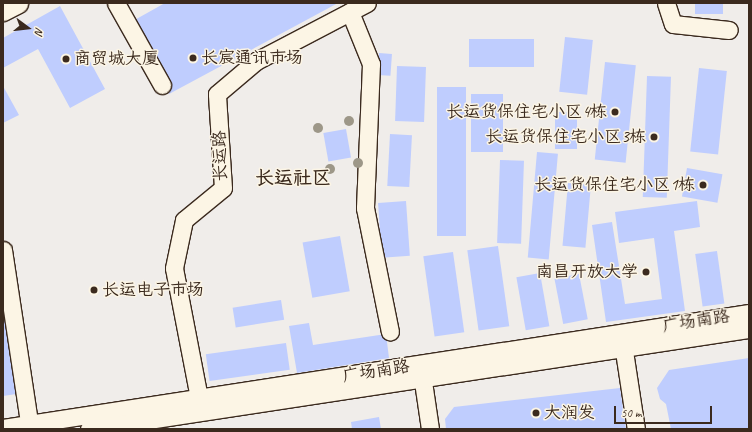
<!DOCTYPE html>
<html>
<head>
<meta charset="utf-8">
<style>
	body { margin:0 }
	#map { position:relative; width:752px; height:432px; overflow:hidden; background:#f0edea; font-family:Caveat,"LXGW WenKai TC",sans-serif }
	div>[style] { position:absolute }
	.building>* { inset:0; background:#bfcdfe; transform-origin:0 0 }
	.roads { filter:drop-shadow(1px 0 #3b2a1e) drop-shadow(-1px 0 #3b2a1e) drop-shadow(0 1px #3b2a1e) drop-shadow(0 -1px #3b2a1e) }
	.minor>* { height:17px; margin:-8.5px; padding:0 8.5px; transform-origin:8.5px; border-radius:8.5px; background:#fcf5e5 }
	.major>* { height:22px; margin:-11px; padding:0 11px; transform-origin:11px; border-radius:11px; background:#fcf5e5 }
	.trees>* { width:10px; height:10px; margin:-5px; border-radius:50%; background:#9d9788 }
	.dots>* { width:11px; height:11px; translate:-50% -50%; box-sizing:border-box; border:2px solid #fcf5e5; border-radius:50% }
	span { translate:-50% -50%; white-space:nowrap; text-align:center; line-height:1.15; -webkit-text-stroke:3px #fcf5e5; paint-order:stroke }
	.poi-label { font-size:17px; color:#3b2a1e }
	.left { translate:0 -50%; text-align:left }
	.right { translate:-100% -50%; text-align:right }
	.street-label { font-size:17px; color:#3b2a1e }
	.quarter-label { font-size:19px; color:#3b2a1e; font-weight:700 }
	.frame { position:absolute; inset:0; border:4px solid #3b2a1e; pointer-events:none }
	.north { position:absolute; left:8px; top:8px; width:40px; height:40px; -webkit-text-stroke:3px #fcf5e5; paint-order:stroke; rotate:105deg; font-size:11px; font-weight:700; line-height:16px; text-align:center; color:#3b2a1e }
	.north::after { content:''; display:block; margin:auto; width:14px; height:18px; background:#3b2a1e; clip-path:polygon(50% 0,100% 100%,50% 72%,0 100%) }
	.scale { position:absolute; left:614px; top:406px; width:98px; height:18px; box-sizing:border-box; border:2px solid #3b2a1e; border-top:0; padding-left:5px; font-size:12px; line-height:14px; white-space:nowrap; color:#3b2a1e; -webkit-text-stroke:3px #fcf5e5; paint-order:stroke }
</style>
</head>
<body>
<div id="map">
	<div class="building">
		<div style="clip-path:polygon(165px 3px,338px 3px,169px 94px,131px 22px)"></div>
		<div style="left:695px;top:3px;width:28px;height:11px"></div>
		<div style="clip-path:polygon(60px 6px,105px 89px,70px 108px,38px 49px,3px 68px,3px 38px)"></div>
		<div style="left:565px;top:37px;width:28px;height:55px;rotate:6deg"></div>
		<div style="left:469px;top:39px;width:65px;height:28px"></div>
		<div style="left:379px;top:53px;width:13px;height:22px;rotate:4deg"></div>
		<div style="left:605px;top:62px;width:31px;height:98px;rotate:6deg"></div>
		<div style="left:397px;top:66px;width:29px;height:55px;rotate:2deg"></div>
		<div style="left:699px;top:68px;width:28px;height:84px;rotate:6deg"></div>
		<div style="left:647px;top:76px;width:24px;height:121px;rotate:2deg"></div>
		<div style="clip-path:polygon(3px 86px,19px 115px,3px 123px)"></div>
		<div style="left:437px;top:87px;width:29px;height:149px"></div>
		<div style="left:471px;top:94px;width:32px;height:58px"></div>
		<div style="left:555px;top:112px;width:22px;height:37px"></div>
		<div style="left:346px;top:129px;width:29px;height:23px;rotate:80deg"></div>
		<div style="left:390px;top:134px;width:22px;height:52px;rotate:3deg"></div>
		<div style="left:537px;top:152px;width:21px;height:106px;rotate:5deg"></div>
		<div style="left:500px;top:160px;width:24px;height:83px;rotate:2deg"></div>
		<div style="left:687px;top:168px;width:36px;height:29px;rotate:10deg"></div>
		<div style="left:568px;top:183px;width:23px;height:63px;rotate:5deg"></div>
		<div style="left:406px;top:201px;width:55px;height:28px;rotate:86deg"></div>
		<div style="clip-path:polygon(697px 201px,700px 227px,674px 231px,685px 311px,606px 322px,592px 225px,612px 222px,625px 304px,662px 299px,654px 238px,619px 243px,615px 212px)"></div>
		<div style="left:340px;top:236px;width:56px;height:38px;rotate:80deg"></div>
		<div style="left:498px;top:246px;width:81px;height:31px;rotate:82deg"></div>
		<div style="left:717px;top:251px;width:53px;height:22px;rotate:82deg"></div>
		<div style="left:453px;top:252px;width:81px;height:30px;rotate:82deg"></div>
		<div style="left:540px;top:273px;width:54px;height:24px;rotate:80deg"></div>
		<div style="left:579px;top:274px;width:46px;height:25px;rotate:79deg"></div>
		<div style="clip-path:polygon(3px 295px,23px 393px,3px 396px)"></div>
		<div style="left:281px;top:300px;width:20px;height:49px;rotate:81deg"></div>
		<div style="clip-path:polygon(309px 323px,313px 345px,386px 334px,389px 358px,297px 373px,289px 326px)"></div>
		<div style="left:286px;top:343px;width:27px;height:81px;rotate:82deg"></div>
		<div style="clip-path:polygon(749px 358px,749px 429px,671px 429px,666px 404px,660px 399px,657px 388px,669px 370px)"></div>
		<div style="clip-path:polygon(620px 388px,626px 429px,446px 429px,445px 419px,454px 407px)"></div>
		<div style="clip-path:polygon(379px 417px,381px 429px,352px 429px,351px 422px)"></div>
	</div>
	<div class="roads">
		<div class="minor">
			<div style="left:116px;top:3px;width:94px;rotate:60.7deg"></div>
			<div style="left:666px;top:3px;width:22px;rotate:72deg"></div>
			<div style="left:673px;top:24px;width:56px;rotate:6.1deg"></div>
			<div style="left:350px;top:12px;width:56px;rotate:68deg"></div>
			<div style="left:371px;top:64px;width:144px;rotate:92.4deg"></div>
			<div style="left:365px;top:208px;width:126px;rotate:78.6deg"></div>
			<div style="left:3px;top:250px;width:181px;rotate:81.4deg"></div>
			<div style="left:622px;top:338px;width:92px;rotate:81.3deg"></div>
			<div style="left:421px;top:368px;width:62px;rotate:81.6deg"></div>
			<div style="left:199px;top:398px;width:132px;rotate:-100.9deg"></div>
			<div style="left:174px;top:268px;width:49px;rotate:-78.2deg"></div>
			<div style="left:184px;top:220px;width:50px;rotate:-39.4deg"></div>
			<div style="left:223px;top:188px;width:94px;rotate:-93.7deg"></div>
			<div style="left:217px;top:94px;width:51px;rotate:-40.2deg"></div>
			<div style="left:256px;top:61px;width:125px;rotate:-27.6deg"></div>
			<div style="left:3px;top:428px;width:755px;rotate:-8.76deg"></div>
			<div style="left:89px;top:429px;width:668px;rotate:-8.62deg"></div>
		</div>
		<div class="major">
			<div style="left:3px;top:10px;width:16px;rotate:-27deg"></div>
		</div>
	</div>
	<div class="trees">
		<div style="left:349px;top:121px"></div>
		<div style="left:318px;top:128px"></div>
		<div style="left:358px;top:163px"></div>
		<div style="left:330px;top:169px"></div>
	</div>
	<div class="dots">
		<div style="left:193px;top:58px;background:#3b2a1e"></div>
		<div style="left:66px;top:59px;background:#3b2a1e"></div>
		<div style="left:615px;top:112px;background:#3b2a1e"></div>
		<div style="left:654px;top:137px;background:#3b2a1e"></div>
		<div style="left:703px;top:185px;background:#3b2a1e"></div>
		<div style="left:646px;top:272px;background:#3b2a1e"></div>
		<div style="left:94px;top:290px;background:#3b2a1e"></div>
		<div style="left:536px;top:413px;background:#3b2a1e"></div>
	</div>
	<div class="poi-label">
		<span class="left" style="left:201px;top:58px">长宸通讯市场</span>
		<span class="left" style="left:74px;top:59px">商贸城大厦</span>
		<span class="right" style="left:607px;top:112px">长运货保住宅小区4栋</span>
		<span class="right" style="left:646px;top:137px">长运货保住宅小区3栋</span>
		<span class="right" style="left:695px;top:185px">长运货保住宅小区1栋</span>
		<span class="right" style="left:638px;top:272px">南昌开放大学</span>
		<span class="left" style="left:102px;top:290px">长运电子市场</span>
		<span class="left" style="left:544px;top:413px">大润发</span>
	</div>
	<div class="street-label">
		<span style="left:220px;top:156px;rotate:-92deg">长运路</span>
		<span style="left:696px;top:321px;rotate:-9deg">广场南路</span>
		<span style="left:376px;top:371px;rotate:-9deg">广场南路</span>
	</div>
	<div class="quarter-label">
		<span style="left:293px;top:179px">长运社区</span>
	</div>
	<div class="frame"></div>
	<div class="north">N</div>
	<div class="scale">50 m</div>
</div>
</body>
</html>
